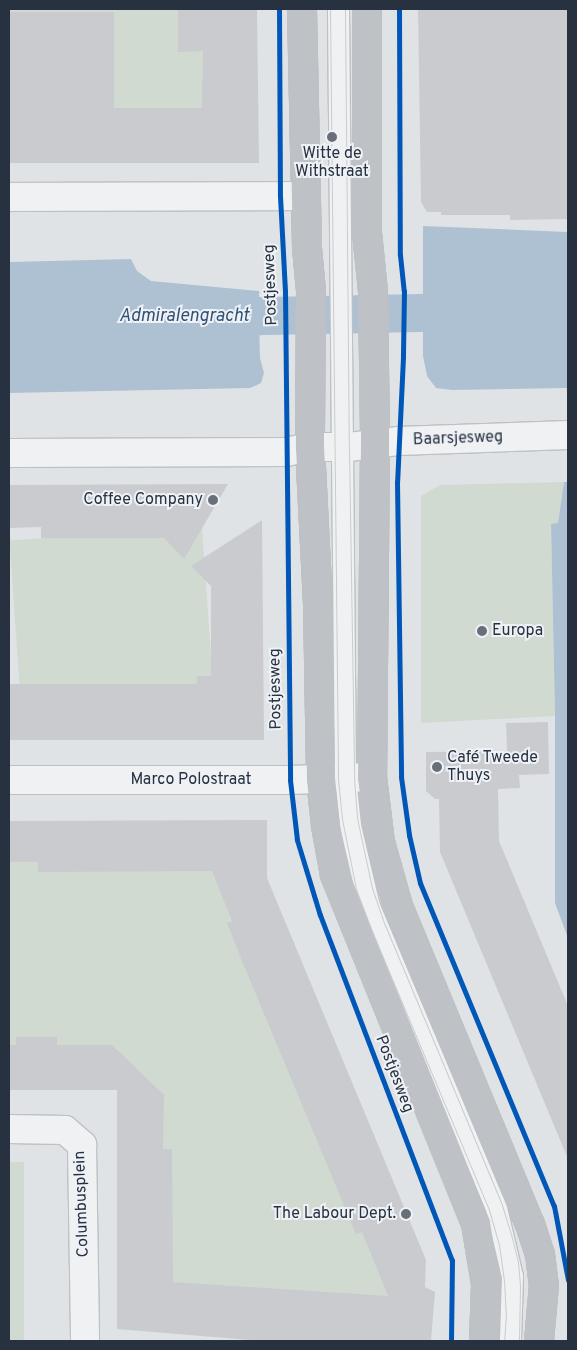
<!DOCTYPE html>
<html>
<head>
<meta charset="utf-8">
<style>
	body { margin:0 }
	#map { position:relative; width:577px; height:1350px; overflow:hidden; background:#e0e3e6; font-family:Overpass,sans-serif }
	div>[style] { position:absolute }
	.green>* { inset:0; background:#d1dad1; transform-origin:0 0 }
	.water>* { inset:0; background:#aec1d2 }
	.pier>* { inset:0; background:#e0e3e6; transform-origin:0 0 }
	.canal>* { height:38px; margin:-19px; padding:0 19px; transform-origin:19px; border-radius:19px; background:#aec1d2 }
	.building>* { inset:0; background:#c9cbce }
	.roads { filter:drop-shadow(1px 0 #bec1c4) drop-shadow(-1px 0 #bec1c4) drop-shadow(0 1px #bec1c4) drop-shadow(0 -1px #bec1c4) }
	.lane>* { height:21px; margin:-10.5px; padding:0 10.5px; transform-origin:10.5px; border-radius:10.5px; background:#f0f1f2 }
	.street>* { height:28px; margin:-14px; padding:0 14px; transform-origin:14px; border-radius:14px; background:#f0f1f2 }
	.secondary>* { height:28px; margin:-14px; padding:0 14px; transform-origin:14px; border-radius:14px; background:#bec1c5 }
	.tram>* { height:1px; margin:-0.5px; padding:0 0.5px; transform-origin:0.5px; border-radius:0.5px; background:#c9cbce }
	.cycleway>* { height:5px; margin:-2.5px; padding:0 2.5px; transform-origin:2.5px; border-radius:2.5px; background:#0057b8 }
	.dots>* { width:14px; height:14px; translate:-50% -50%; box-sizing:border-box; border:2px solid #eef1f6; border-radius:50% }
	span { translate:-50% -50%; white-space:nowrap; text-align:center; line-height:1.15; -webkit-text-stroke:4px #eef1f6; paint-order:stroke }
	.poi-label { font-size:16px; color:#27313f }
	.right { translate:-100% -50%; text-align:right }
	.left { translate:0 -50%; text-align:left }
	.street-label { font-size:16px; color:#27313f }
	.water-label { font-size:18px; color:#315174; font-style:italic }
	.frame { position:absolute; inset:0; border:10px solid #27313f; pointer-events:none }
</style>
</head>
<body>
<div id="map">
	<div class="green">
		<div style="left:9px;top:9px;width:200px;height:108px"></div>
		<div style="clip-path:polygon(564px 482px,558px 523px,551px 525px,555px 716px,421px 723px,421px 496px,440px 485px)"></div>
		<div style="left:202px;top:527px;width:172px;height:193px;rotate:86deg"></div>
		<div style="clip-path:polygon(207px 853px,395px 1278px,393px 1309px,149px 1291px,143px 1092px,101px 1056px,9px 1053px,9px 861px)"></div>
		<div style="left:9px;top:1162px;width:15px;height:179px"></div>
	</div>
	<div class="water">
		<div style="clip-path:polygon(423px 226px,568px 232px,568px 388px,452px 390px,436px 388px,427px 376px,423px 356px)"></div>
		<div style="clip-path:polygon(131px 259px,137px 271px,151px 281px,259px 291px,260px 358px,264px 373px,261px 383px,250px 388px,9px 393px,9px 262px)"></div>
		<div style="clip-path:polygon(564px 482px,568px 482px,568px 938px,555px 903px,555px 716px,551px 524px,558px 523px)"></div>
	</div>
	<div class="pier">
		<div style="left:423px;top:290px;width:66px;height:2px;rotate:90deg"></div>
		<div style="clip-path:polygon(259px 291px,262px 291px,262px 358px,260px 358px)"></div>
	</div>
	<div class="canal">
		<div style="left:209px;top:317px;width:359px;rotate:-1.1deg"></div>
	</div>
	<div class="building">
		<div style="clip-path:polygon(178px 9px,257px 9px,259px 163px,9px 163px,9px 12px,114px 12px,114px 108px,202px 108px,203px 51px,178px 52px)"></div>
		<div style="clip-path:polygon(418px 9px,568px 9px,568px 219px,510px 220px,510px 215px,441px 215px,441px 212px,427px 212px,421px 202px)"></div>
		<div style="clip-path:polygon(228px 484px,184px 559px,164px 538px,41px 538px,41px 527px,9px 528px,9px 485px)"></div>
		<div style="clip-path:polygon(262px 520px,264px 740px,9px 740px,9px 684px,197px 684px,197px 676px,211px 676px,211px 586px,191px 566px)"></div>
		<div style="clip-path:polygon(548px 722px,549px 774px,519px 775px,520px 788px,498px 789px,499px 841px,568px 1006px,568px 1159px,440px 852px,439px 799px,435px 799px,426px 791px,426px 752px,507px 751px,506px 723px)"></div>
		<div style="clip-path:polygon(267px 820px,267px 878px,426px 1260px,425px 1287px,435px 1292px,431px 1341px,262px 1341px,117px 1329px,117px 1090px,9px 1090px,9px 1045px,16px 1045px,16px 1037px,57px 1037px,57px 1045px,112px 1045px,164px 1095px,163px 1149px,172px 1149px,173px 1282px,388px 1296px,362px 1232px,356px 1234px,242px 961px,227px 923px,232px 921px,212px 871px,38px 872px,38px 862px,9px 862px,9px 821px)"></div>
	</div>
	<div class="roads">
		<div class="lane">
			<div style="left:338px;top:9px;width:769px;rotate:89.48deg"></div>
			<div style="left:345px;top:778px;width:47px;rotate:83.9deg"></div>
			<div style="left:350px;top:825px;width:83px;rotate:76.8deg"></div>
			<div style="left:369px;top:906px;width:328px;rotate:67.2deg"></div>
			<div style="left:496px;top:1208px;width:70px;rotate:76.8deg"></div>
			<div style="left:512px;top:1276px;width:65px;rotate:91.8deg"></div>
		</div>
		<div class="street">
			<div style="left:9px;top:197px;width:296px;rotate:-0.2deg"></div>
			<div style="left:9px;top:453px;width:277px;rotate:-0.2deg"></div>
			<div style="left:286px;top:452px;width:25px;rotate:-12deg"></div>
			<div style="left:310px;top:447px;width:39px"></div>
			<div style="left:349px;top:447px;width:49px;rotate:-7deg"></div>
			<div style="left:398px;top:441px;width:170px;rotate:-2deg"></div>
			<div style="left:9px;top:780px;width:281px"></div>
			<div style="left:290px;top:780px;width:82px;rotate:-2.1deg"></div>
			<div style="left:9px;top:1129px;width:56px;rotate:1deg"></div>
			<div style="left:65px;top:1130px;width:23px;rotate:41deg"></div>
			<div style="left:82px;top:1145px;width:196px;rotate:89.1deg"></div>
		</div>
		<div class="secondary">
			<div style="left:302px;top:9px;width:239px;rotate:88.8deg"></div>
			<div style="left:307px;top:248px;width:43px;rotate:84.7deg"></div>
			<div style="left:311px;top:291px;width:156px;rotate:90.4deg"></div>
			<div style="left:310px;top:447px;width:157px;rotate:87.1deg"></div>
			<div style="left:318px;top:604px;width:175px;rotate:89deg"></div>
			<div style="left:321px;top:779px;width:47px;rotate:83.9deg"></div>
			<div style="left:326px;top:826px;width:50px;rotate:79.6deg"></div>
			<div style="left:335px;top:875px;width:376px;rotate:68deg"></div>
			<div style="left:476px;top:1224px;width:61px;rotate:80.5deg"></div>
			<div style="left:486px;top:1284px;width:57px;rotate:92deg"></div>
			<div style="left:367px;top:9px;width:224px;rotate:90deg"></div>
			<div style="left:367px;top:233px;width:58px;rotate:84.1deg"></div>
			<div style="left:373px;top:291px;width:152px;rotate:89.2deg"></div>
			<div style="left:375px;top:443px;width:334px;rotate:90.5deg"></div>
			<div style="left:372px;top:777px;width:65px;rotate:83deg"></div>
			<div style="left:380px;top:842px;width:66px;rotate:74.3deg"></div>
			<div style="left:398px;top:906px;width:344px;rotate:67.5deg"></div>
			<div style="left:530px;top:1224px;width:32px;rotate:72deg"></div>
			<div style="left:540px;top:1254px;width:31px;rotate:83deg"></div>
			<div style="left:544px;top:1285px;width:56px;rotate:95.1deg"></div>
		</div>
	</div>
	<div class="tram">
		<div style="left:330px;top:9px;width:770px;rotate:89.4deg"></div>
		<div style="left:338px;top:779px;width:40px;rotate:84.3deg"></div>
		<div style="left:342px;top:819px;width:71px;rotate:78.7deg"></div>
		<div style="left:356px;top:889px;width:43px;rotate:69.4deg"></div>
		<div style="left:371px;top:929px;width:305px;rotate:67.2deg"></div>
		<div style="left:489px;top:1210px;width:36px;rotate:74deg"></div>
		<div style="left:499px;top:1245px;width:35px;rotate:82deg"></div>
		<div style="left:504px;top:1280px;width:34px;rotate:87deg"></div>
		<div style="left:506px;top:1314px;width:27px;rotate:94deg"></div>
		<div style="left:345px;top:9px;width:438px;rotate:89.5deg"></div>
		<div style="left:349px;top:447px;width:331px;rotate:89.1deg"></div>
		<div style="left:354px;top:778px;width:40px;rotate:85.7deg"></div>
		<div style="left:357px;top:818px;width:72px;rotate:77.9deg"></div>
		<div style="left:372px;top:888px;width:39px;rotate:71deg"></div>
		<div style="left:385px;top:925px;width:303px;rotate:67.3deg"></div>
		<div style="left:502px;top:1205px;width:30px;rotate:73deg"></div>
		<div style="left:511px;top:1234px;width:29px;rotate:76deg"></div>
		<div style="left:518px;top:1262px;width:24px;rotate:85deg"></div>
		<div style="left:520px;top:1286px;width:55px;rotate:91deg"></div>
	</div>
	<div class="cycleway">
		<div style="left:279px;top:9px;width:187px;rotate:89.7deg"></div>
		<div style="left:280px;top:196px;width:95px;rotate:87deg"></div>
		<div style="left:285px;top:291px;width:489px;rotate:89.4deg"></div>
		<div style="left:290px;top:780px;width:60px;rotate:83.3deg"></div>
		<div style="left:297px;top:840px;width:78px;rotate:73deg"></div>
		<div style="left:320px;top:915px;width:369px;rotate:69.1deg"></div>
		<div style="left:452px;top:1260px;width:81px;rotate:90.7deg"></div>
		<div style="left:399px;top:9px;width:246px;rotate:89.8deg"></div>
		<div style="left:400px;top:255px;width:36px;rotate:84deg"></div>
		<div style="left:404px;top:291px;width:66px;rotate:90.9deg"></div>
		<div style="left:403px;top:357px;width:125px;rotate:92.7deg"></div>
		<div style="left:397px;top:482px;width:295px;rotate:89.2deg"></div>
		<div style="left:401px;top:777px;width:59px;rotate:82.1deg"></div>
		<div style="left:409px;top:835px;width:49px;rotate:77.1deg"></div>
		<div style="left:420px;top:883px;width:350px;rotate:67.5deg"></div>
		<div style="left:554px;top:1206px;width:75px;rotate:79.3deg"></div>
	</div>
	<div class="dots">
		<div style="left:332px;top:137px;background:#686f79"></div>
		<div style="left:213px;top:500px;background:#686f79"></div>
		<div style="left:482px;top:631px;background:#686f79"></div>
		<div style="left:437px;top:767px;background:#686f79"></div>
		<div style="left:406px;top:1214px;background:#686f79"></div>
	</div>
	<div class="poi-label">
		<span style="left:332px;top:163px">Witte de<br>Withstraat</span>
		<span class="right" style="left:203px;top:500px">Coffee Company</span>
		<span class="left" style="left:492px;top:631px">Europa</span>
		<span class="left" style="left:447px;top:767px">Café Tweede<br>Thuys</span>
		<span class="right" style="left:396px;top:1214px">The Labour Dept.</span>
	</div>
	<div class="street-label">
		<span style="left:271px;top:285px;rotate:-92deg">Postjesweg</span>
		<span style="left:458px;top:439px;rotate:-2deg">Baarsjesweg</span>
		<span style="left:276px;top:689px;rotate:-91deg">Postjesweg</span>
		<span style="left:191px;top:780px">Marco Polostraat</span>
		<span style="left:394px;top:1074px;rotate:69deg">Postjesweg</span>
		<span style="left:82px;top:1204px;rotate:-92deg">Columbusplein</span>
	</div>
	<div class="water-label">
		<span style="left:184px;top:317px">Admiralengracht</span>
	</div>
	<div class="frame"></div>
</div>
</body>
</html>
